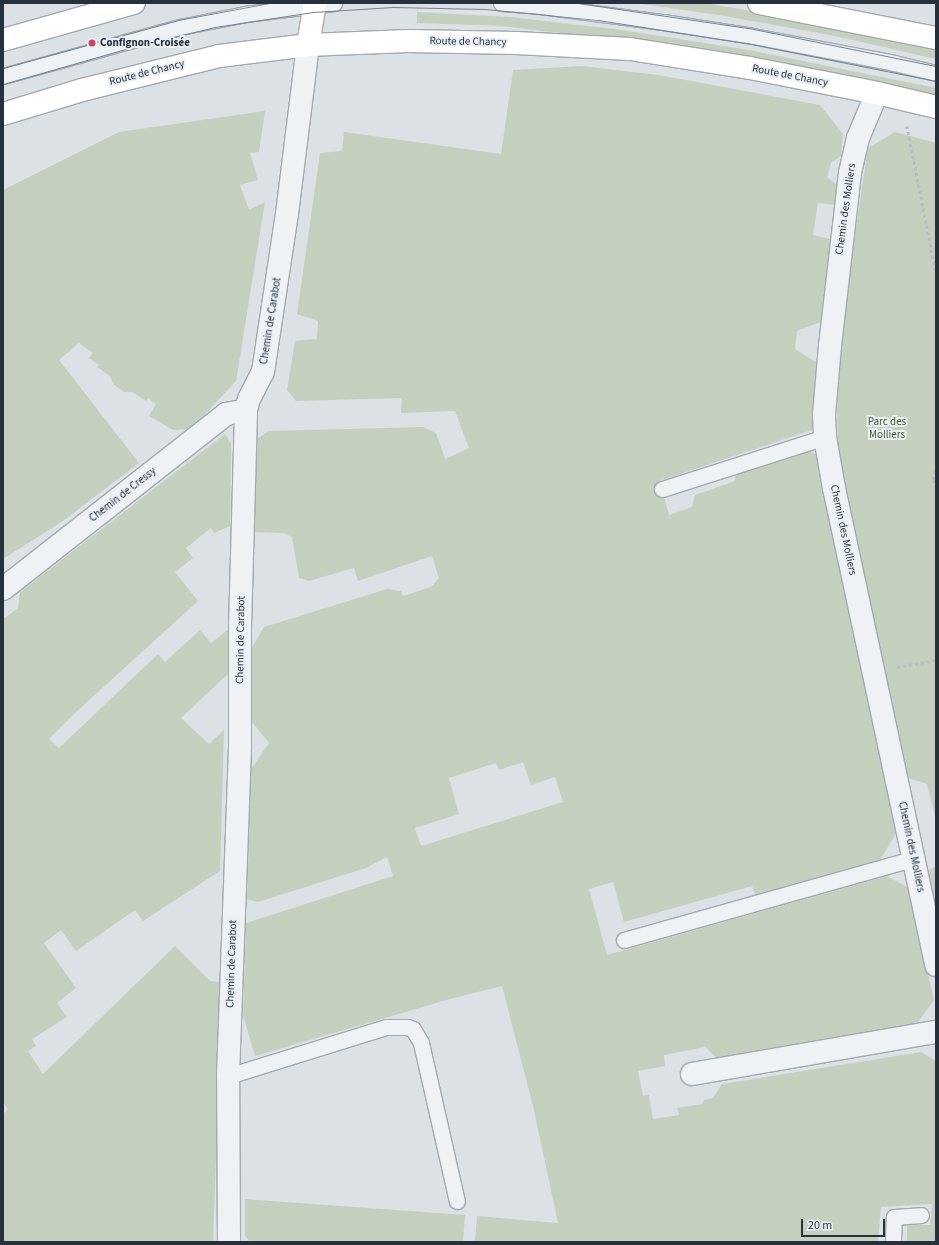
<!DOCTYPE html>
<html>
<head>
<meta charset="utf-8">
<style>
	body { margin:0 }
	#map { position:relative; width:939px; height:1245px; overflow:hidden; background:#dce1e6; font-family:"Source Sans 3",sans-serif }
	div>[style] { position:absolute }
	.green>* { inset:0; background:#c4d0bd }
	.path>* { height:2.5px; margin-top:-1.25px; transform-origin:0; background:repeating-linear-gradient(90deg,#b7bcc1 0 3px,transparent 0 6px) }
	.roads { filter:drop-shadow(1px 0 #a2a9b0) drop-shadow(-1px 0 #a2a9b0) drop-shadow(0 1px #a2a9b0) drop-shadow(0 -1px #a2a9b0) }
	.lane>* { height:15px; margin:-7.5px; padding:0 7.5px; transform-origin:7.5px; border-radius:7.5px; background:#eff2f5 }
	.street>* { height:22px; margin:-11px; padding:0 11px; transform-origin:11px; border-radius:11px; background:#eff2f5 }
	.secondary>* { height:22px; margin:-11px; padding:0 11px; transform-origin:11px; border-radius:11px; background:#fff }
	.tram>* { height:1px; margin:-0.5px; padding:0 0.5px; transform-origin:0.5px; border-radius:0.5px; background:#758390 }
	.dots>* { width:11px; height:11px; translate:-50% -50%; box-sizing:border-box; border:2px solid #ebf0f4; border-radius:50% }
	span { translate:-50% -50%; white-space:nowrap; text-align:center; line-height:1.15; -webkit-text-stroke:4px #ebf0f4; paint-order:stroke }
	.street-label { font-size:11px; color:#26313d }
	.poi-label { font-size:11px; color:#26313d; font-weight:700 }
	.left { translate:0 -50%; text-align:left }
	.park-label { font-size:11px; color:#3f5933 }
	.frame { position:absolute; inset:0; border:4px solid #26313d; pointer-events:none }
	.scale { position:absolute; left:801px; top:1219px; width:84px; height:18px; box-sizing:border-box; border:2px solid #26313d; border-top:0; padding-left:5px; font-size:12px; line-height:14px; white-space:nowrap; color:#26313d; -webkit-text-stroke:3px #ebf0f4; paint-order:stroke }
</style>
</head>
<body>
<div id="map">
	<div class="green">
		<div style="clip-path:polygon(635px 3px,704px 3px,835px 25px,936px 48px,936px 59px,835px 36px,719px 15px)"></div>
		<div style="clip-path:polygon(417px 12px,510px 17px,622px 30px,749px 50px,936px 88px,936px 99px,652px 44px,502px 26px,417px 23px)"></div>
		<div style="clip-path:polygon(evenodd,581px 66px,659px 75px,820px 105px,843px 134px,841px 156px,831px 163px,827px 177px,838px 186px,835px 205px,818px 203px,813px 235px,834px 240px,823px 321px,797px 331px,795px 349px,819px 364px,812px 430px,659px 481px,669px 515px,692px 507px,695px 495px,735px 481px,736px 473px,806px 450px,817px 455px,897px 832px,880px 860px,755px 895px,752px 886px,624px 922px,613px 882px,589px 889px,607px 955px,887px 876px,909px 888px,934px 1000px,916px 1025px,718px 1059px,705px 1047px,664px 1055px,665px 1066px,638px 1071px,643px 1096px,649px 1095px,653px 1119px,679px 1115px,677px 1108px,702px 1104px,704px 1100px,713px 1098px,722px 1084px,921px 1052px,936px 1061px,936px 1242px,907px 1242px,907px 1225px,930px 1225px,932px 1204px,881px 1207px,878px 1242px,475px 1241px,477px 1216px,558px 1223px,533px 1106px,502px 986px,450px 999px,255px 1056px,243px 1015px,246px 923px,393px 876px,387px 857px,366px 868px,258px 902px,247px 899px,251px 769px,269px 743px,252px 722px,251px 649px,264px 627px,387px 589px,401px 591px,403px 596px,431px 587px,439px 578px,432px 556px,358px 581px,354px 568px,309px 581px,299px 578px,292px 537px,283px 533px,254px 532px,257px 439px,269px 431px,423px 427px,436px 433px,445px 459px,469px 448px,455px 411px,401px 413px,402px 398px,296px 401px,287px 390px,295px 341px,317px 339px,318px 321px,297px 314px,320px 153px,342px 151px,344px 132px,501px 154px,513px 70px,581px 66px,523px 762px,531px 785px,555px 777px,563px 802px,421px 846px,415px 828px,459px 814px,449px 778px,496px 763px,499px 770px,523px 762px)"></div>
		<div style="clip-path:polygon(265px 111px,259px 152px,250px 153px,258px 180px,240px 185px,249px 210px,265px 202px,236px 381px,191px 429px,173px 430px,149px 416px,156px 404px,148px 398px,146px 401px,132px 392px,124px 392px,113px 384px,110px 376px,97px 367px,99px 365px,89px 358px,93px 353px,79px 343px,59px 360px,139px 463px,63px 521px,3px 559px,3px 190px,119px 132px)"></div>
		<div style="clip-path:polygon(895px 132px,936px 143px,936px 821px,927px 784px,906px 777px,838px 454px,837px 390px,845px 300px,868px 148px)"></div>
		<div style="clip-path:polygon(225px 434px,231px 443px,230px 526px,214px 533px,211px 528px,186px 548px,193px 558px,175px 572px,198px 601px,75px 713px,49px 739px,59px 748px,158px 654px,165px 662px,200px 630px,211px 643px,229px 629px,228px 674px,181px 718px,209px 744px,224px 730px,220px 871px,143px 921px,135px 910px,76px 951px,61px 930px,44px 943px,76px 988px,57px 1003px,67px 1017px,32px 1039px,36px 1046px,28px 1051px,43px 1074px,175px 946px,210px 981px,221px 982px,217px 1058px,218px 1103px,213px 1242px,3px 1242px,3px 1114px,8px 1109px,3px 1102px,3px 619px,18px 608px,20px 592px)"></div>
		<div style="clip-path:polygon(936px 866px,936px 911px,928px 871px)"></div>
		<div style="clip-path:polygon(245px 1199px,465px 1215px,463px 1242px,250px 1242px,245px 1236px)"></div>
	</div>
	<div class="path">
		<div style="left:907px;top:126px;width:149px;rotate:78.8deg"></div>
		<div style="left:936px;top:471px;width:9px;rotate:108deg"></div>
		<div style="left:933px;top:480px;width:5px;rotate:53deg"></div>
		<div style="left:897px;top:667px;width:40px;rotate:-10deg"></div>
	</div>
	<div class="roads">
		<div class="lane">
			<div style="left:501px;top:3px;width:32px;rotate:4deg"></div>
			<div style="left:533px;top:5px;width:131px;rotate:7.5deg"></div>
			<div style="left:663px;top:22px;width:91px;rotate:8.8deg"></div>
			<div style="left:753px;top:36px;width:144px;rotate:10.8deg"></div>
			<div style="left:894px;top:63px;width:43px;rotate:13.4deg"></div>
			<div style="left:3px;top:76px;width:184px;rotate:-15.5deg"></div>
			<div style="left:180px;top:27px;width:66px;rotate:-11.3deg"></div>
			<div style="left:245px;top:14px;width:90px;rotate:-7deg"></div>
			<div style="left:662px;top:489px;width:171px;rotate:-17.7deg"></div>
			<div style="left:624px;top:940px;width:300px;rotate:-15.7deg"></div>
			<div style="left:228px;top:1076px;width:165px;rotate:-17.2deg"></div>
			<div style="left:386px;top:1027px;width:21px"></div>
			<div style="left:407px;top:1027px;width:6px;rotate:18deg"></div>
			<div style="left:413px;top:1029px;width:16px;rotate:60deg"></div>
			<div style="left:421px;top:1043px;width:162px;rotate:77.2deg"></div>
			<div style="left:893px;top:1242px;width:25px;rotate:-88deg"></div>
			<div style="left:894px;top:1217px;width:27px;rotate:-4deg"></div>
		</div>
		<div class="street">
			<div style="left:877px;top:93px;width:49px;rotate:112.9deg"></div>
			<div style="left:858px;top:138px;width:36px;rotate:103deg"></div>
			<div style="left:850px;top:173px;width:174px;rotate:96.6deg"></div>
			<div style="left:830px;top:346px;width:69px;rotate:95deg"></div>
			<div style="left:824px;top:415px;width:22px;rotate:87deg"></div>
			<div style="left:825px;top:437px;width:52px;rotate:80deg"></div>
			<div style="left:834px;top:488px;width:488px;rotate:77.9deg"></div>
			<div style="left:3px;top:589px;width:283px;rotate:-38.1deg"></div>
			<div style="left:226px;top:414px;width:20px;rotate:-11deg"></div>
			<div style="left:692px;top:1074px;width:248px;rotate:-9.8deg"></div>
			<div style="left:229px;top:1242px;width:166px;rotate:-90.3deg"></div>
			<div style="left:228px;top:1076px;width:330px;rotate:-87.9deg"></div>
			<div style="left:240px;top:746px;width:119px;rotate:-90deg"></div>
			<div style="left:240px;top:627px;width:217px;rotate:-88.4deg"></div>
			<div style="left:246px;top:410px;width:11px;rotate:-75deg"></div>
			<div style="left:249px;top:399px;width:30px;rotate:-63deg"></div>
			<div style="left:263px;top:372px;width:160px;rotate:-81.4deg"></div>
			<div style="left:287px;top:214px;width:170px;rotate:-82.9deg"></div>
		</div>
		<div class="secondary">
			<div style="left:759px;top:3px;width:180px;rotate:11.2deg"></div>
			<div style="left:3px;top:40px;width:136px;rotate:-15.8deg"></div>
			<div style="left:308px;top:45px;width:43px;rotate:-80.5deg"></div>
			<div style="left:3px;top:114px;width:83px;rotate:-16.9deg"></div>
			<div style="left:82px;top:90px;width:141px;rotate:-13.9deg"></div>
			<div style="left:219px;top:56px;width:90px;rotate:-7deg"></div>
			<div style="left:308px;top:45px;width:100px;rotate:-2.3deg"></div>
			<div style="left:408px;top:41px;width:108px;rotate:1.1deg"></div>
			<div style="left:516px;top:43px;width:114px;rotate:3deg"></div>
			<div style="left:630px;top:49px;width:121px;rotate:9deg"></div>
			<div style="left:750px;top:68px;width:129px;rotate:11.1deg"></div>
			<div style="left:877px;top:93px;width:61px;rotate:13.3deg"></div>
		</div>
	</div>
	<div class="tram">
		<div style="left:578px;top:3px;width:178px;rotate:8.4deg"></div>
		<div style="left:754px;top:29px;width:186px;rotate:11.5deg"></div>
		<div style="left:3px;top:68px;width:181px;rotate:-15.3deg"></div>
		<div style="left:178px;top:20px;width:94px;rotate:-10.5deg"></div>
		<div style="left:3px;top:84px;width:142px;rotate:-15.9deg"></div>
		<div style="left:140px;top:45px;width:77px;rotate:-13.5deg"></div>
		<div style="left:215px;top:27px;width:99px;rotate:-8.7deg"></div>
		<div style="left:313px;top:12px;width:80px;rotate:-3.6deg"></div>
		<div style="left:393px;top:7px;width:92px;rotate:1.2deg"></div>
		<div style="left:485px;top:9px;width:114px;rotate:5.6deg"></div>
		<div style="left:598px;top:20px;width:155px;rotate:8.9deg"></div>
		<div style="left:751px;top:44px;width:189px;rotate:11.3deg"></div>
	</div>
	<div class="dots">
		<div style="left:92px;top:43px;background:#cf3e66"></div>
	</div>
	<div class="street-label">
		<span style="left:468px;top:42px;rotate:1deg">Route de Chancy</span>
		<span style="left:147px;top:73px;rotate:-14deg">Route de Chancy</span>
		<span style="left:790px;top:76px;rotate:11deg">Route de Chancy</span>
		<span style="left:846px;top:209px;rotate:-82deg">Chemin des Molliers</span>
		<span style="left:271px;top:321px;rotate:-81deg">Chemin de Carabot</span>
		<span style="left:123px;top:495px;rotate:-38deg">Chemin de Cressy</span>
		<span style="left:843px;top:530px;rotate:78deg">Chemin des Molliers</span>
		<span style="left:241px;top:640px;rotate:-89deg">Chemin de Carabot</span>
		<span style="left:911px;top:847px;rotate:78deg">Chemin des Molliers</span>
		<span style="left:232px;top:964px;rotate:-88deg">Chemin de Carabot</span>
	</div>
	<div class="poi-label">
		<span class="left" style="left:100px;top:43px">Confignon-Croisée</span>
	</div>
	<div class="park-label">
		<span style="left:887px;top:429px">Parc des<br>Molliers</span>
	</div>
	<div class="frame"></div>
	<div class="scale">20 m</div>
</div>
</body>
</html>
